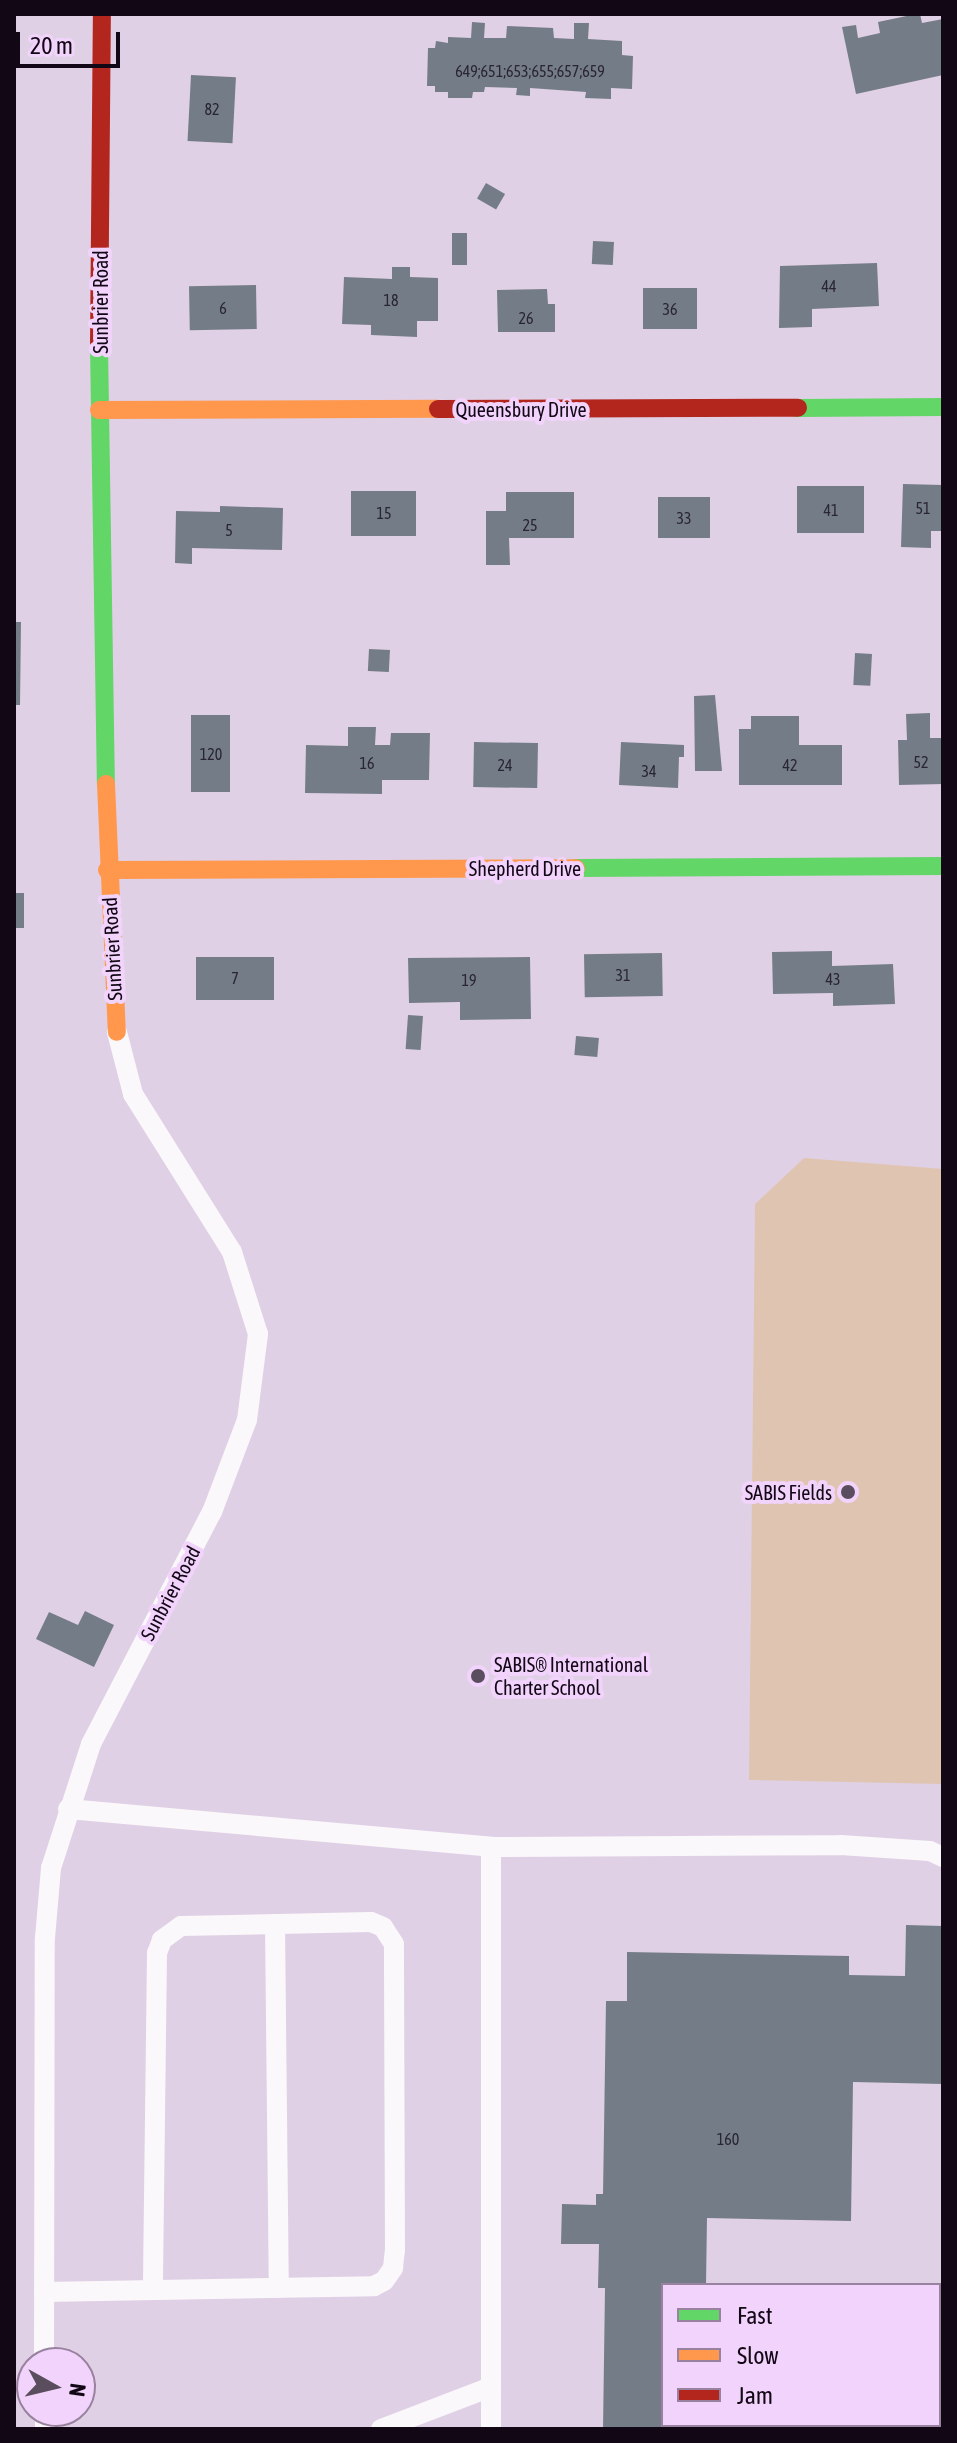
<!DOCTYPE html>
<html>
<head>
<meta charset="utf-8">
<style>
	body { margin:0 }
	#map { position:relative; width:957px; height:2443px; overflow:hidden; background:#e0d0e5; font-family:"Asap Condensed",sans-serif }
	div>[style] { position:absolute }
	.green>* { inset:0; background:#dfc5b1 }
	.building>* { inset:0; background:#747d87; transform-origin:0 0 }
	.lane>* { height:20px; margin:-10px; padding:0 10px; transform-origin:10px; border-radius:10px; background:#faf8fb }
	.fast>* { height:18px; margin:-9px; padding:0 9px; transform-origin:9px; border-radius:9px; background:#63d668 }
	.slow>* { height:18px; margin:-9px; padding:0 9px; transform-origin:9px; border-radius:9px; background:#ff974d }
	.jam>* { height:18px; margin:-9px; padding:0 9px; transform-origin:9px; border-radius:9px; background:#b3261e }
	.dots>* { width:22px; height:22px; translate:-50% -50%; box-sizing:border-box; border:4px solid #f2d3fb; border-radius:50% }
	span { translate:-50% -50%; white-space:nowrap; text-align:center; line-height:1.15; -webkit-text-stroke:8px #f2d3fb; paint-order:stroke }
	.number-label { font-size:16px; color:#2a2532 }
	.number-label span { -webkit-text-stroke-width:0 }
	.street-label { font-size:20px; color:#120815 }
	.poi-label { font-size:20px; color:#120815 }
	.right { translate:-100% -50%; text-align:right }
	.left { translate:0 -50%; text-align:left }
	.frame { position:absolute; inset:0; border:16px solid #120815; pointer-events:none }
	.legend { position:absolute; left:661px; top:2283px; width:280px; height:144px; box-sizing:border-box; background:#f2d3fb; border:2px solid #98829f; margin:0; padding:10px 14px; list-style:none; font-size:24px; color:#120815 }
	.legend li { display:flex; align-items:center; gap:16px; height:40px }
	.legend b { width:40px; border:2px solid #98829f }
	.north { position:absolute; left:16px; top:2347px; width:80px; height:80px; box-sizing:border-box; background:#f2d3fb; border:2px solid #98829f; border-radius:50%; rotate:98deg; font-size:22px; font-weight:700; line-height:32px; text-align:center; color:#120815 }
	.north::after { content:''; display:block; margin:auto; width:28px; height:36px; background:#5a4e5e; clip-path:polygon(50% 0,100% 100%,50% 72%,0 100%) }
	.scale { position:absolute; left:16px; top:32px; width:104px; height:36px; box-sizing:border-box; border:4px solid #120815; border-top:0; padding-left:10px; font-size:24px; line-height:28px; white-space:nowrap; color:#120815; -webkit-text-stroke:6px #f2d3fb; paint-order:stroke }
</style>
</head>
<body>
<div id="map">
	<div class="green">
		<div style="clip-path:polygon(804px 1158px,943px 1169px,943px 1784px,749px 1780px,755px 1204px)"></div>
	</div>
	<div class="building">
		<div style="clip-path:polygon(916px 14px,920px 14px,922px 23px,943px 19px,943px 75px,856px 94px,842px 27px,856px 25px,858px 38px,880px 33px,878px 22px)"></div>
		<div style="clip-path:polygon(472px 22px,485px 23px,484px 38px,506px 38px,507px 26px,553px 28px,554px 38px,574px 39px,574px 23px,589px 23px,588px 39px,622px 41px,622px 55px,633px 56px,632px 89px,611px 88px,611px 99px,585px 98px,586px 92px,530px 88px,530px 96px,516px 95px,517px 88px,485px 87px,484px 92px,473px 92px,472px 98px,448px 98px,448px 92px,435px 92px,435px 86px,427px 86px,428px 48px,435px 48px,436px 41px,448px 43px,448px 37px,471px 38px)"></div>
		<div style="left:191px;top:75px;width:45px;height:66px;rotate:3deg"></div>
		<div style="left:486px;top:183px;width:22px;height:18px;rotate:30deg"></div>
		<div style="left:452px;top:233px;width:15px;height:32px"></div>
		<div style="left:593px;top:241px;width:21px;height:23px;rotate:3deg"></div>
		<div style="clip-path:polygon(877px 263px,879px 306px,812px 309px,812px 327px,779px 328px,780px 266px)"></div>
		<div style="clip-path:polygon(392px 267px,410px 267px,410px 277px,438px 278px,438px 321px,417px 321px,417px 337px,371px 335px,371px 325px,342px 324px,344px 277px,392px 279px)"></div>
		<div style="left:256px;top:285px;width:44px;height:67px;rotate:89deg"></div>
		<div style="left:643px;top:288px;width:54px;height:41px"></div>
		<div style="clip-path:polygon(547px 289px,548px 304px,555px 304px,555px 332px,498px 332px,497px 290px)"></div>
		<div style="clip-path:polygon(903px 484px,943px 485px,943px 531px,931px 531px,931px 548px,901px 547px)"></div>
		<div style="left:797px;top:486px;width:67px;height:47px"></div>
		<div style="left:351px;top:491px;width:65px;height:45px"></div>
		<div style="clip-path:polygon(506px 492px,574px 492px,574px 538px,509px 538px,510px 565px,486px 565px,486px 511px,506px 511px)"></div>
		<div style="left:658px;top:497px;width:52px;height:41px"></div>
		<div style="clip-path:polygon(220px 506px,283px 508px,282px 550px,192px 548px,192px 564px,175px 563px,176px 511px,220px 512px)"></div>
		<div style="clip-path:polygon(14px 622px,21px 622px,20px 705px,14px 705px)"></div>
		<div style="left:369px;top:649px;width:21px;height:22px;rotate:3deg"></div>
		<div style="left:855px;top:653px;width:17px;height:32px;rotate:3deg"></div>
		<div style="clip-path:polygon(715px 695px,722px 771px,695px 771px,694px 696px)"></div>
		<div style="clip-path:polygon(930px 713px,930px 738px,943px 738px,943px 784px,899px 785px,898px 740px,907px 740px,906px 714px)"></div>
		<div style="left:191px;top:715px;width:39px;height:77px"></div>
		<div style="clip-path:polygon(751px 716px,799px 716px,799px 745px,842px 745px,842px 785px,739px 785px,739px 729px,751px 729px)"></div>
		<div style="clip-path:polygon(348px 727px,376px 727px,375px 745px,390px 745px,391px 733px,430px 733px,429px 780px,382px 780px,382px 794px,305px 793px,306px 745px,348px 746px)"></div>
		<div style="left:474px;top:742px;width:64px;height:45px;rotate:1deg"></div>
		<div style="clip-path:polygon(621px 742px,684px 745px,684px 757px,679px 757px,678px 788px,619px 785px)"></div>
		<div style="left:14px;top:893px;width:10px;height:35px"></div>
		<div style="clip-path:polygon(832px 951px,832px 966px,893px 964px,895px 1004px,833px 1006px,833px 993px,773px 994px,772px 952px)"></div>
		<div style="left:662px;top:953px;width:43px;height:78px;rotate:89deg"></div>
		<div style="left:196px;top:957px;width:78px;height:43px"></div>
		<div style="clip-path:polygon(530px 957px,531px 1019px,460px 1020px,460px 1002px,409px 1003px,408px 958px)"></div>
		<div style="left:408px;top:1015px;width:15px;height:34px;rotate:4deg"></div>
		<div style="left:576px;top:1036px;width:23px;height:19px;rotate:5deg"></div>
		<div style="clip-path:polygon(85px 1611px,114px 1625px,94px 1667px,36px 1639px,49px 1612px,78px 1625px)"></div>
		<div style="clip-path:polygon(906px 1925px,943px 1926px,943px 2084px,853px 2082px,851px 2221px,707px 2218px,706px 2285px,663px 2285px,663px 2425px,704px 2425px,704px 2429px,603px 2429px,605px 2288px,598px 2288px,599px 2244px,561px 2244px,562px 2204px,596px 2205px,596px 2194px,603px 2194px,606px 2001px,627px 2001px,627px 1952px,849px 1956px,849px 1975px,905px 1976px)"></div>
	</div>
	<div class="lane">
		<div style="left:68px;top:1809px;width:425px;rotate:5.1deg"></div>
		<div style="left:491px;top:1847px;width:582px;rotate:90deg"></div>
		<div style="left:491px;top:1847px;width:350px;rotate:-0.3deg"></div>
		<div style="left:841px;top:1845px;width:89px;rotate:3.9deg"></div>
		<div style="left:930px;top:1851px;width:14px;rotate:25deg"></div>
		<div style="left:275px;top:1924px;width:364px;rotate:89.4deg"></div>
		<div style="left:44px;top:2292px;width:330px;rotate:-1deg"></div>
		<div style="left:374px;top:2286px;width:11px;rotate:-27deg"></div>
		<div style="left:384px;top:2281px;width:16px;rotate:-55deg"></div>
		<div style="left:393px;top:2268px;width:18px;rotate:-84deg"></div>
		<div style="left:395px;top:2250px;width:306px;rotate:-90.2deg"></div>
		<div style="left:394px;top:1944px;width:20px;rotate:-123deg"></div>
		<div style="left:383px;top:1927px;width:13px;rotate:-157deg"></div>
		<div style="left:371px;top:1922px;width:190px;rotate:178.8deg"></div>
		<div style="left:181px;top:1926px;width:24px;rotate:144deg"></div>
		<div style="left:162px;top:1940px;width:14px;rotate:111deg"></div>
		<div style="left:157px;top:1953px;width:337px;rotate:90.7deg"></div>
		<div style="left:44px;top:2363px;width:425px;rotate:-89.9deg"></div>
		<div style="left:45px;top:1938px;width:70px;rotate:-85.1deg"></div>
		<div style="left:51px;top:1868px;width:130px;rotate:-72.1deg"></div>
		<div style="left:91px;top:1744px;width:262px;rotate:-62.5deg"></div>
		<div style="left:212px;top:1512px;width:98px;rotate:-69.2deg"></div>
		<div style="left:247px;top:1420px;width:87px;rotate:-82.7deg"></div>
		<div style="left:258px;top:1334px;width:86px;rotate:-107.6deg"></div>
		<div style="left:232px;top:1252px;width:186px;rotate:-122.1deg"></div>
		<div style="left:133px;top:1094px;width:64px;rotate:-104.5deg"></div>
		<div style="left:45px;top:2411px;width:18px;rotate:90deg"></div>
		<div style="left:381px;top:2429px;width:118px;rotate:-20.9deg"></div>
	</div>
	<div class="fast">
		<div style="left:99px;top:345px;width:439px;rotate:89.1deg"></div>
		<div style="left:798px;top:408px;width:145px;rotate:-0.4deg"></div>
		<div style="left:576px;top:868px;width:367px;rotate:-0.3deg"></div>
	</div>
	<div class="slow">
		<div style="left:99px;top:410px;width:339px;rotate:-0.2deg"></div>
		<div style="left:106px;top:784px;width:248px;rotate:87.5deg"></div>
		<div style="left:107px;top:870px;width:469px;rotate:-0.2deg"></div>
	</div>
	<div class="jam">
		<div style="left:99px;top:345px;width:331px;rotate:-89.5deg"></div>
		<div style="left:438px;top:409px;width:360px;rotate:-0.2deg"></div>
	</div>
	<div class="dots">
		<div style="left:848px;top:1492px;background:#5a4e5e"></div>
		<div style="left:478px;top:1676px;background:#5a4e5e"></div>
	</div>
	<div class="number-label">
		<span style="left:530px;top:71px">649;651;653;655;657;659</span>
		<span style="left:212px;top:109px">82</span>
		<span style="left:829px;top:286px">44</span>
		<span style="left:391px;top:300px">18</span>
		<span style="left:223px;top:308px">6</span>
		<span style="left:670px;top:309px">36</span>
		<span style="left:526px;top:318px">26</span>
		<span style="left:923px;top:508px">51</span>
		<span style="left:831px;top:510px">41</span>
		<span style="left:384px;top:513px">15</span>
		<span style="left:684px;top:518px">33</span>
		<span style="left:530px;top:525px">25</span>
		<span style="left:229px;top:530px">5</span>
		<span style="left:211px;top:754px">120</span>
		<span style="left:921px;top:762px">52</span>
		<span style="left:367px;top:763px">16</span>
		<span style="left:505px;top:765px">24</span>
		<span style="left:790px;top:765px">42</span>
		<span style="left:649px;top:771px">34</span>
		<span style="left:623px;top:975px">31</span>
		<span style="left:235px;top:978px">7</span>
		<span style="left:833px;top:979px">43</span>
		<span style="left:469px;top:980px">19</span>
		<span style="left:728px;top:2139px">160</span>
	</div>
	<div class="street-label">
		<span style="left:100px;top:302px;rotate:-90deg">Sunbrier Road</span>
		<span style="left:521px;top:409px">Queensbury Drive</span>
		<span style="left:525px;top:868px">Shepherd Drive</span>
		<span style="left:112px;top:949px;rotate:-93deg">Sunbrier Road</span>
		<span style="left:170px;top:1593px;rotate:-62deg">Sunbrier Road</span>
	</div>
	<div class="poi-label">
		<span class="right" style="left:832px;top:1492px">SABIS Fields</span>
		<span class="left" style="left:494px;top:1676px">SABIS® International<br>Charter School</span>
	</div>
	<div class="frame"></div>
	<ul class="legend">
	<li><b style="height:10px;background:#63d668"></b>Fast</li>
	<li><b style="height:10px;background:#ff974d"></b>Slow</li>
	<li><b style="height:10px;background:#b3261e"></b>Jam</li>
	</ul>
	<div class="north">N</div>
	<div class="scale">20 m</div>
</div>
</body>
</html>
